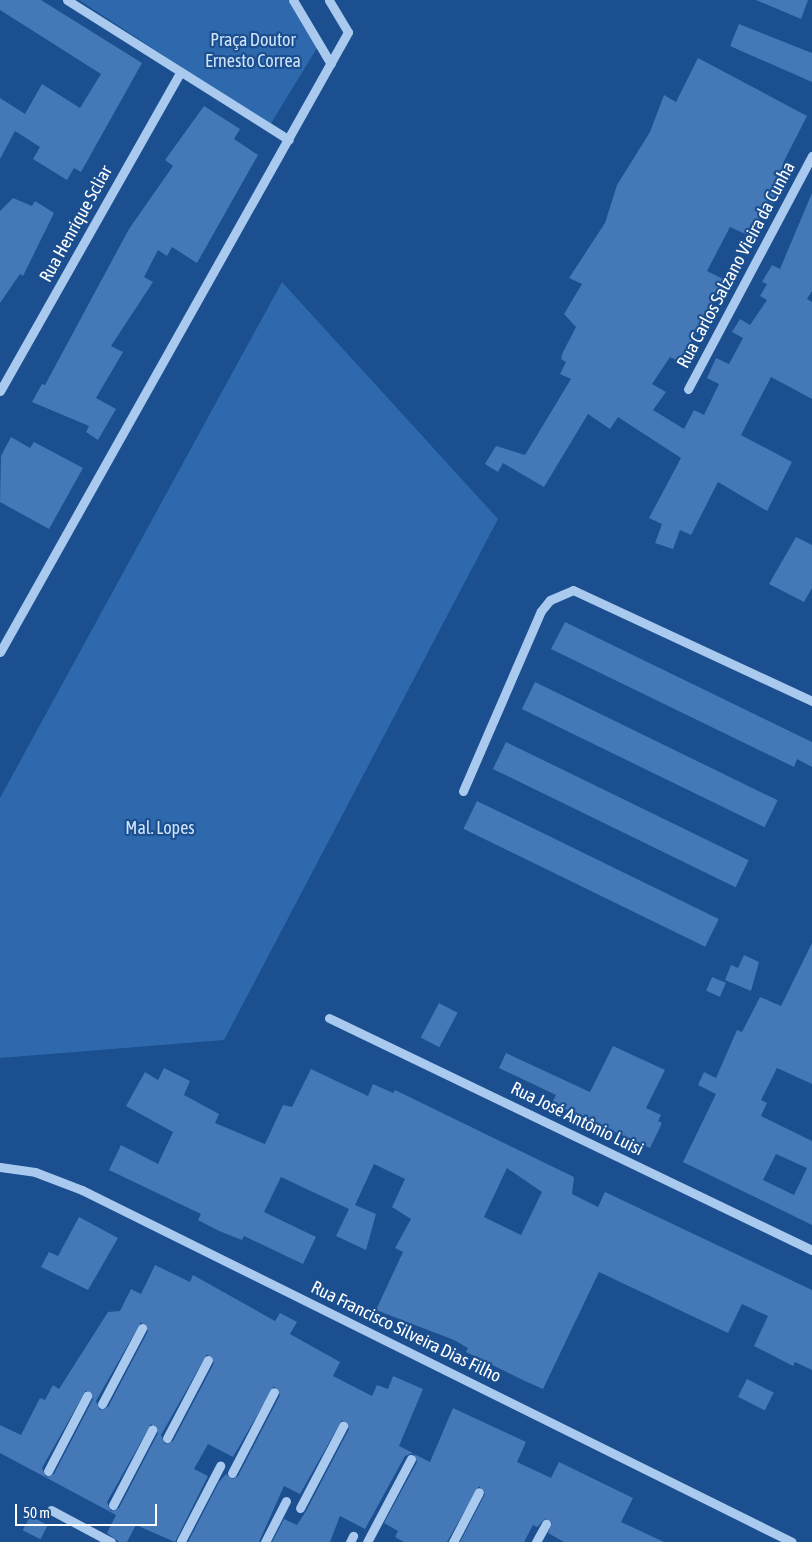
<!DOCTYPE html>
<html>
<head>
<meta charset="utf-8">
<style>
	body { margin:0 }
	#map { position:relative; width:812px; height:1542px; overflow:hidden; background:#1b4f8f; font-family:"Asap Condensed",sans-serif }
	div>[style] { position:absolute }
	.green>* { inset:0; background:#2e69ad }
	.building>* { inset:0; background:#4478b7; transform-origin:0 0 }
	.minor>* { height:9px; margin:-4.5px; padding:0 4.5px; transform-origin:4.5px; border-radius:4.5px; background:#a9c9ee }
	span { translate:-50% -50%; white-space:nowrap; text-align:center; line-height:1.15; -webkit-text-stroke:4.5px #1b4f8f; paint-order:stroke }
	.park-label { font-size:18px; color:#cfe3fa }
	.street-label { font-size:18px; color:#fff }
	.scale { position:absolute; left:15px; top:1504px; width:142px; height:22px; box-sizing:border-box; border:2px solid #fff; border-top:0; padding-left:6px; font-size:15px; line-height:18px; white-space:nowrap; color:#fff; -webkit-text-stroke:4px #1b4f8f; paint-order:stroke }
</style>
</head>
<body>
<div id="map">
	<div class="green">
		<div style="clip-path:polygon(79px 0,288px 0,317px 48px,270px 125px)"></div>
		<div style="clip-path:polygon(282px 282px,498px 519px,224px 1040px,0 1058px,0 798px)"></div>
	</div>
	<div class="building">
		<div style="clip-path:polygon(0 0,41px 0,142px 63px,81px 172px,74px 168px,67px 180px,33px 159px,40px 147px,15px 131px,0 159px,0 98px,25px 114px,42px 84px,80px 108px,101px 74px,0 10px)"></div>
		<div style="clip-path:polygon(756px 0,808px 0,801px 19px)"></div>
		<div style="clip-path:polygon(739px 24px,812px 53px,812px 82px,730px 46px)"></div>
		<div style="clip-path:polygon(698px 58px,807px 116px,783px 163px,792px 167px,785px 186px,781px 184px,770px 211px,765px 209px,752px 237px,730px 227px,707px 271px,727px 281px,680px 362px,670px 357px,652px 384px,666px 392px,653px 410px,684px 429px,694px 410px,704px 415px,719px 384px,707px 378px,716px 358px,729px 364px,743px 338px,732px 332px,740px 319px,750px 325px,767px 300px,760px 296px,767px 284px,762px 282px,772px 265px,780px 269px,812px 193px,812px 291px,807px 299px,812px 302px,812px 399px,771px 377px,741px 435px,792px 462px,767px 511px,718px 482px,691px 535px,680px 530px,673px 549px,655px 543px,662px 524px,649px 518px,681px 458px,618px 417px,610px 429px,588px 414px,544px 487px,503px 463px,498px 472px,485px 464px,496px 446px,525px 455px,571px 379px,560px 374px,566px 362px,561px 359px,563px 352px,576px 327px,564px 314px,582px 284px,569px 278px,605px 223px,617px 185px,650px 132px,664px 95px,676px 102px)"></div>
		<div style="clip-path:polygon(204px 106px,240px 129px,234px 139px,258px 155px,197px 263px,172px 247px,167px 256px,158px 250px,144px 277px,153px 282px,111px 346px,123px 352px,96px 398px,116px 409px,98px 440px,86px 432px,89px 426px,32px 402px,42px 384px,45px 385px,129px 229px,173px 166px,165px 160px)"></div>
		<div style="clip-path:polygon(13px 198px,32px 206px,35px 201px,54px 213px,23px 276px,20px 274px,0 303px,0 211px)"></div>
		<div style="clip-path:polygon(11px 437px,30px 448px,34px 442px,83px 468px,49px 529px,0 502px,1px 456px)"></div>
		<div style="clip-path:polygon(796px 537px,812px 545px,812px 588px,804px 602px,769px 584px)"></div>
		<div style="clip-path:polygon(565px 622px,812px 742px,812px 767px,797px 759px,794px 767px,551px 649px)"></div>
		<div style="left:535px;top:682px;width:270px;height:30px;rotate:26deg"></div>
		<div style="left:506px;top:742px;width:270px;height:30px;rotate:26deg"></div>
		<div style="left:477px;top:801px;width:269px;height:31px;rotate:26deg"></div>
		<div style="clip-path:polygon(evenodd,812px 943px,812px 1084px,777px 1068px,761px 1100px,767px 1103px,761px 1116px,812px 1141px,812px 1225px,683px 1162px,716px 1094px,698px 1085px,704px 1072px,716px 1078px,737px 1030px,742px 1032px,760px 997px,781px 1006px,812px 943px,776px 1154px,807px 1168px,794px 1195px,763px 1180px,776px 1154px)"></div>
		<div style="clip-path:polygon(744px 955px,759px 962px,751px 991px,725px 980px,731px 965px,738px 968px)"></div>
		<div style="left:712px;top:977px;width:15px;height:15px;rotate:23deg"></div>
		<div style="left:439px;top:1003px;width:21px;height:39px;rotate:28deg"></div>
		<div style="clip-path:polygon(613px 1046px,665px 1070px,646px 1108px,661px 1115px,658px 1121px,662px 1123px,650px 1148px,552px 1103px,556px 1095px,499px 1068px,506px 1053px,590px 1092px)"></div>
		<div style="clip-path:polygon(evenodd,164px 1068px,190px 1081px,184px 1095px,219px 1114px,215px 1123px,265px 1144px,283px 1105px,292px 1107px,311px 1069px,368px 1096px,373px 1084px,393px 1093px,395px 1090px,574px 1177px,572px 1194px,598px 1207px,605px 1192px,812px 1290px,812px 1370px,795px 1362px,793px 1366px,754px 1346px,768px 1316px,742px 1304px,728px 1333px,599px 1272px,543px 1389px,525px 1381px,466px 1352px,468px 1348px,454px 1340px,376px 1310px,403px 1252px,395px 1248px,411px 1219px,392px 1207px,405px 1179px,374px 1164px,355px 1205px,376px 1214px,366px 1250px,336px 1236px,349px 1209px,281px 1177px,264px 1212px,316px 1237px,303px 1264px,244px 1236px,242px 1240px,219px 1231px,198px 1220px,201px 1214px,109px 1170px,121px 1145px,158px 1164px,173px 1132px,126px 1106px,145px 1072px,158px 1080px,164px 1068px,507px 1168px,542px 1192px,521px 1235px,484px 1217px,507px 1168px)"></div>
		<div style="clip-path:polygon(79px 1217px,118px 1238px,88px 1290px,41px 1267px,49px 1252px,58px 1256px)"></div>
		<div style="clip-path:polygon(evenodd,155px 1265px,190px 1282px,193px 1275px,275px 1321px,280px 1313px,297px 1322px,290px 1334px,340px 1362px,333px 1376px,372px 1396px,377px 1385px,388px 1389px,393px 1376px,423px 1389px,399px 1446px,413px 1453px,405px 1456px,365px 1529px,340px 1516px,330px 1542px,272px 1542px,284px 1519px,297px 1525px,306px 1511px,349px 1429px,342px 1420px,300px 1494px,284px 1486px,259px 1542px,188px 1542px,219px 1482px,226px 1474px,232px 1479px,238px 1476px,280px 1395px,274px 1386px,233px 1457px,208px 1444px,194px 1469px,208px 1476px,175px 1542px,136px 1525px,127px 1542px,119px 1542px,107px 1533px,116px 1515px,0 1453px,0 1425px,21px 1435px,40px 1398px,45px 1400px,53px 1385px,59px 1389px,108px 1312px,120px 1311px,131px 1289px,141px 1294px,155px 1265px,141px 1322px,148px 1331px,108px 1407px,100px 1410px,96px 1401px,141px 1322px,155px 1265px,207px 1354px,214px 1363px,173px 1441px,165px 1444px,161px 1435px,207px 1354px,155px 1265px,86px 1390px,93px 1399px,54px 1474px,46px 1477px,42px 1468px,86px 1390px,155px 1265px,151px 1424px,158px 1433px,119px 1508px,111px 1511px,107px 1502px,151px 1424px)"></div>
		<div style="left:747px;top:1379px;width:30px;height:20px;rotate:27deg"></div>
		<div style="clip-path:polygon(453px 1408px,526px 1442px,517px 1462px,551px 1478px,559px 1462px,633px 1498px,621px 1522px,664px 1542px,564px 1542px,548px 1533px,552px 1523px,546px 1518px,537px 1527px,533px 1525px,524px 1542px,460px 1542px,485px 1494px,479px 1486px,447px 1542px,404px 1542px,395px 1537px,398px 1531px,384px 1523px,417px 1462px,414px 1454px,430px 1462px)"></div>
		<div style="left:30px;top:1516px;width:20px;height:16px;rotate:27deg"></div>
	</div>
	<div class="minor">
		<div style="left:67px;top:0;width:262px;rotate:32.2deg"></div>
		<div style="left:293px;top:0;width:74px;rotate:59.3deg"></div>
		<div style="left:688px;top:389px;width:264px;rotate:-62deg"></div>
		<div style="left:0;top:391px;width:365px;rotate:-60.5deg"></div>
		<div style="left:0;top:652px;width:711px;rotate:-60.69deg"></div>
		<div style="left:348px;top:32px;width:37px;rotate:-121deg"></div>
		<div style="left:463px;top:791px;width:196px;rotate:-66.6deg"></div>
		<div style="left:541px;top:611px;width:14px;rotate:-51deg"></div>
		<div style="left:550px;top:600px;width:25px;rotate:-23deg"></div>
		<div style="left:573px;top:590px;width:264px;rotate:24.9deg"></div>
		<div style="left:329px;top:1018px;width:536px;rotate:25.66deg"></div>
		<div style="left:0;top:1167px;width:35px;rotate:8deg"></div>
		<div style="left:35px;top:1172px;width:50px;rotate:21deg"></div>
		<div style="left:82px;top:1190px;width:792px;rotate:26.37deg"></div>
		<div style="left:102px;top:1404px;width:86px;rotate:-62.2deg"></div>
		<div style="left:167px;top:1438px;width:88px;rotate:-62.3deg"></div>
		<div style="left:48px;top:1471px;width:85px;rotate:-62.5deg"></div>
		<div style="left:232px;top:1473px;width:91px;rotate:-62.6deg"></div>
		<div style="left:113px;top:1505px;width:85px;rotate:-62.5deg"></div>
		<div style="left:300px;top:1508px;width:93px;rotate:-62.3deg"></div>
		<div style="left:51px;top:1510px;width:68px;rotate:28.1deg"></div>
		<div style="left:181px;top:1541px;width:85px;rotate:-62.5deg"></div>
		<div style="left:265px;top:1542px;width:46px;rotate:-62.9deg"></div>
		<div style="left:350px;top:1542px;width:7px;rotate:-63deg"></div>
		<div style="left:367px;top:1542px;width:94px;rotate:-62.1deg"></div>
		<div style="left:453px;top:1542px;width:56px;rotate:-62.5deg"></div>
		<div style="left:536px;top:1542px;width:21px;rotate:-61deg"></div>
	</div>
	<div class="park-label">
		<span style="left:253px;top:51px">Praça Doutor<br>Ernesto Correa</span>
		<span style="left:160px;top:828px">Mal. Lopes</span>
	</div>
	<div class="street-label">
		<span style="left:76px;top:224px;rotate:-61deg">Rua Henrique Scliar</span>
		<span style="left:736px;top:265px;rotate:-62deg">Rua Carlos Salzano Vieira da Cunha</span>
		<span style="left:577px;top:1119px;rotate:26deg">Rua José Antônio Luisi</span>
		<span style="left:406px;top:1332px;rotate:26deg">Rua Francisco Silveira Dias Filho</span>
	</div>
	<div class="scale">50 m</div>
</div>
</body>
</html>
